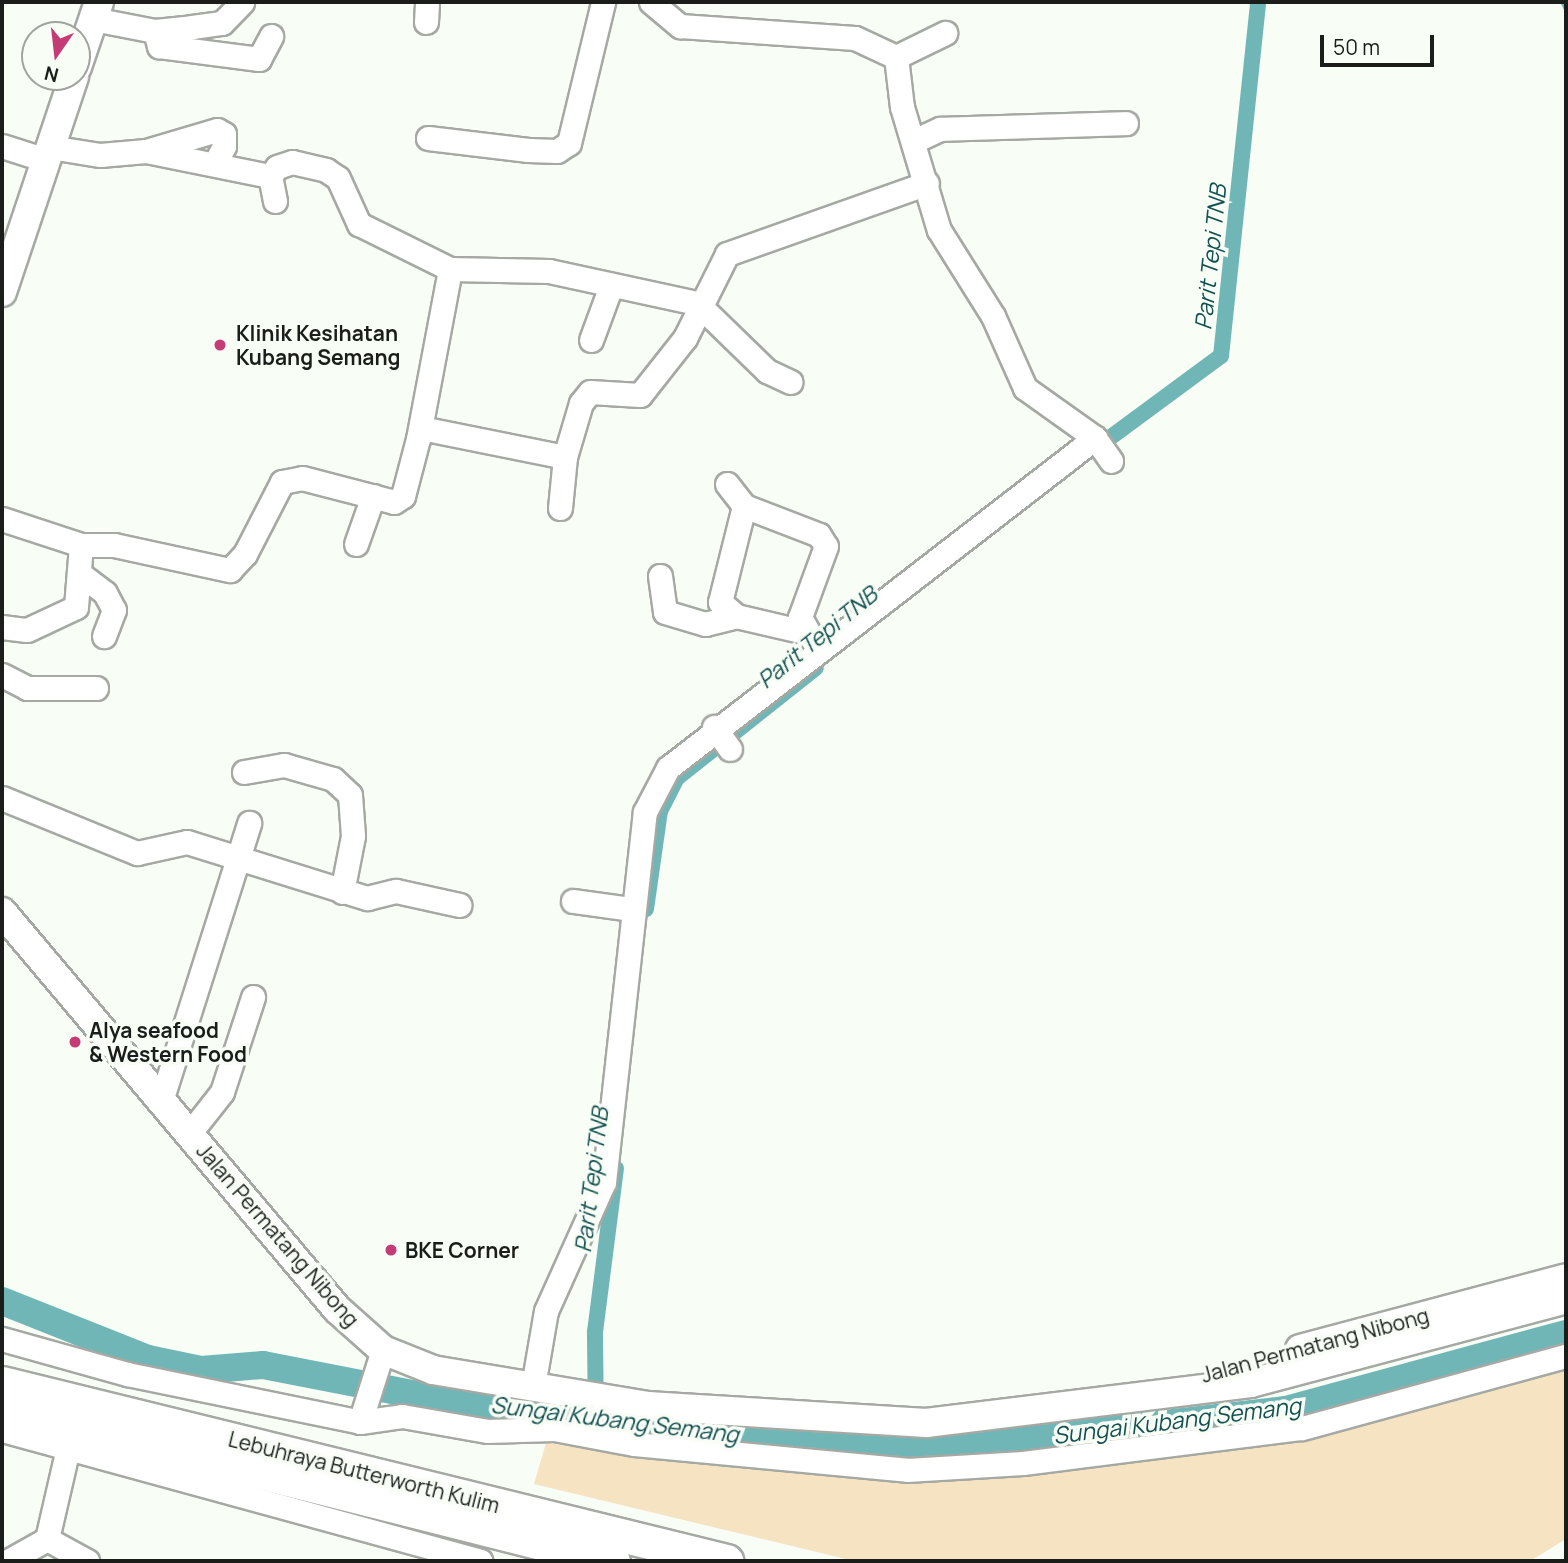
<!DOCTYPE html>
<html>
<head>
<meta charset="utf-8">
<style>
	body { margin:0 }
	#map { position:relative; width:1568px; height:1563px; overflow:hidden; background:#f8fdf6; font-family:Manrope,sans-serif }
	div>[style] { position:absolute }
	.green>* { inset:0; background:#f5e3c2 }
	.stream>* { height:4.5px; margin:-2.25px; padding:0 2.25px; transform-origin:2.25px; border-radius:2.25px; background:#71b6b6 }
	.canal>* { height:16px; margin:-8px; padding:0 8px; transform-origin:8px; border-radius:8px; background:#71b6b6 }
	.river>* { height:28px; margin:-14px; padding:0 14px; transform-origin:14px; border-radius:14px; background:#71b6b6 }
	.roads { filter:drop-shadow(2px 0 #a5a9a3) drop-shadow(-2px 0 #a5a9a3) drop-shadow(0 2px #a5a9a3) drop-shadow(0 -2px #a5a9a3) }
	.minor>* { height:23px; margin:-11.5px; padding:0 11.5px; transform-origin:11.5px; border-radius:11.5px; background:#fff }
	.major>* { height:28px; margin:-14px; padding:0 14px; transform-origin:14px; border-radius:14px; background:#fff }
	.highway>* { height:33px; margin:-16.5px; padding:0 16.5px; transform-origin:16.5px; border-radius:16.5px; background:#fff }
	.dots>* { width:19px; height:19px; translate:-50% -50%; box-sizing:border-box; border:4px solid #f8fdf6; border-radius:50% }
	span { translate:-50% -50%; white-space:nowrap; text-align:center; line-height:1.15; -webkit-text-stroke:7px #f8fdf6; paint-order:stroke }
	.poi-label { font-size:21px; color:#1b1d1b; font-weight:700 }
	.left { translate:0 -50%; text-align:left }
	.street-label { font-size:21px; color:#1b1d1b }
	.water-label { font-size:23px; color:#145151; font-style:italic }
	.frame { position:absolute; inset:0; border:4px solid #1b1d1b; pointer-events:none }
	.north { position:absolute; left:21px; top:21px; width:70px; height:70px; box-sizing:border-box; background:#f8fdf6; border:2px solid #a0a39e; border-radius:50%; rotate:194deg; font-size:19px; font-weight:700; line-height:28px; text-align:center; color:#1b1d1b }
	.north::after { content:''; display:block; margin:auto; width:24px; height:32px; background:#c43b76; clip-path:polygon(50% 0,100% 100%,50% 72%,0 100%) }
	.scale { position:absolute; left:1320px; top:35px; width:114px; height:32px; box-sizing:border-box; border:4px solid #1b1d1b; border-top:0; padding-left:9px; font-size:21px; line-height:24px; white-space:nowrap; color:#1b1d1b; -webkit-text-stroke:5px #f8fdf6; paint-order:stroke }
</style>
</head>
<body>
<div id="map">
	<div class="green">
		<div style="clip-path:polygon(1566px 1363px,1566px 1539px,1530px 1561px,854px 1561px,534px 1484px,546px 1443px,757px 1466px,933px 1476px,1148px 1459px,1356px 1424px)"></div>
	</div>
	<div class="stream">
		<div style="left:1563px;top:2px;width:7px;rotate:63deg"></div>
	</div>
	<div class="canal">
		<div style="left:1092px;top:451px;width:160px;rotate:-36.4deg"></div>
		<div style="left:1221px;top:356px;width:356px;rotate:-84deg"></div>
		<div style="left:646px;top:909px;width:99px;rotate:-81.9deg"></div>
		<div style="left:660px;top:811px;width:37px;rotate:-63deg"></div>
		<div style="left:677px;top:778px;width:177px;rotate:-38.4deg"></div>
		<div style="left:596px;top:1420px;width:88px;rotate:-90.7deg"></div>
		<div style="left:595px;top:1332px;width:165px;rotate:-82.7deg"></div>
	</div>
	<div class="river">
		<div style="left:2px;top:1301px;width:157px;rotate:21.7deg"></div>
		<div style="left:148px;top:1359px;width:54px;rotate:11.7deg"></div>
		<div style="left:201px;top:1370px;width:62px;rotate:-4.6deg"></div>
		<div style="left:263px;top:1365px;width:173px;rotate:11deg"></div>
		<div style="left:433px;top:1398px;width:242px;rotate:7.8deg"></div>
		<div style="left:673px;top:1431px;width:146px;rotate:1.2deg"></div>
		<div style="left:819px;top:1434px;width:69px;rotate:10.8deg"></div>
		<div style="left:887px;top:1447px;width:61px;rotate:1.9deg"></div>
		<div style="left:948px;top:1449px;width:340px;rotate:-6.6deg"></div>
		<div style="left:1286px;top:1410px;width:290px;rotate:-15.2deg"></div>
	</div>
	<div class="roads">
		<div class="minor">
			<div style="left:651px;top:2px;width:38px;rotate:40deg"></div>
			<div style="left:680px;top:26px;width:175px;rotate:3.9deg"></div>
			<div style="left:855px;top:38px;width:45px;rotate:24.9deg"></div>
			<div style="left:896px;top:57px;width:50px;rotate:83.2deg"></div>
			<div style="left:902px;top:107px;width:128px;rotate:73.3deg"></div>
			<div style="left:939px;top:230px;width:102px;rotate:57.9deg"></div>
			<div style="left:993px;top:316px;width:79px;rotate:66deg"></div>
			<div style="left:1025px;top:388px;width:86px;rotate:35.5deg"></div>
			<div style="left:1095px;top:438px;width:28px;rotate:55deg"></div>
			<div style="left:93px;top:19px;width:63px;rotate:11deg"></div>
			<div style="left:155px;top:31px;width:37px;rotate:-6deg"></div>
			<div style="left:192px;top:27px;width:30px;rotate:-8deg"></div>
			<div style="left:222px;top:23px;width:29px;rotate:-46deg"></div>
			<div style="left:426px;top:22px;width:20px;rotate:-87deg"></div>
			<div style="left:155px;top:31px;width:16px;rotate:75deg"></div>
			<div style="left:159px;top:46px;width:101px;rotate:7.4deg"></div>
			<div style="left:259px;top:59px;width:26px;rotate:-62deg"></div>
			<div style="left:896px;top:57px;width:55px;rotate:-26.1deg"></div>
			<div style="left:428px;top:138px;width:101px;rotate:6.8deg"></div>
			<div style="left:528px;top:150px;width:29px;rotate:2deg"></div>
			<div style="left:557px;top:151px;width:14px;rotate:-34deg"></div>
			<div style="left:569px;top:143px;width:145px;rotate:-76.4deg"></div>
			<div style="left:914px;top:141px;width:29px;rotate:-25deg"></div>
			<div style="left:940px;top:129px;width:186px;rotate:-1.8deg"></div>
			<div style="left:2px;top:146px;width:46px;rotate:17.7deg"></div>
			<div style="left:50px;top:147px;width:51px;rotate:9.1deg"></div>
			<div style="left:100px;top:155px;width:46px;rotate:-5deg"></div>
			<div style="left:146px;top:151px;width:126px;rotate:11.4deg"></div>
			<div style="left:146px;top:151px;width:74px;rotate:-16.5deg"></div>
			<div style="left:217px;top:130px;width:8px;rotate:30deg"></div>
			<div style="left:224px;top:134px;width:12px;rotate:90deg"></div>
			<div style="left:224px;top:146px;width:18px;rotate:117deg"></div>
			<div style="left:275px;top:201px;width:25px;rotate:-101deg"></div>
			<div style="left:270px;top:176px;width:11px;rotate:-52deg"></div>
			<div style="left:277px;top:167px;width:16px;rotate:-18deg"></div>
			<div style="left:292px;top:162px;width:35px;rotate:13deg"></div>
			<div style="left:326px;top:170px;width:14px;rotate:34deg"></div>
			<div style="left:338px;top:178px;width:51px;rotate:65.5deg"></div>
			<div style="left:359px;top:224px;width:102px;rotate:26.3deg"></div>
			<div style="left:450px;top:269px;width:99px;rotate:1.2deg"></div>
			<div style="left:549px;top:271px;width:151px;rotate:12.2deg"></div>
			<div style="left:697px;top:303px;width:98px;rotate:44.2deg"></div>
			<div style="left:767px;top:371px;width:26px;rotate:25deg"></div>
			<div style="left:591px;top:340px;width:58px;rotate:-69.7deg"></div>
			<div style="left:421px;top:428px;width:147px;rotate:11.4deg"></div>
			<div style="left:727px;top:484px;width:28px;rotate:52deg"></div>
			<div style="left:744px;top:506px;width:80px;rotate:21.1deg"></div>
			<div style="left:819px;top:535px;width:13px;rotate:58deg"></div>
			<div style="left:826px;top:546px;width:76px;rotate:110.1deg"></div>
			<div style="left:800px;top:617px;width:35px;rotate:61deg"></div>
			<div style="left:744px;top:506px;width:99px;rotate:104deg"></div>
			<div style="left:720px;top:602px;width:21px;rotate:41deg"></div>
			<div style="left:736px;top:616px;width:71px;rotate:13.1deg"></div>
			<div style="left:560px;top:508px;width:51px;rotate:-84.4deg"></div>
			<div style="left:565px;top:457px;width:56px;rotate:-73.5deg"></div>
			<div style="left:581px;top:403px;width:14px;rotate:-51deg"></div>
			<div style="left:590px;top:392px;width:50px;rotate:3.4deg"></div>
			<div style="left:640px;top:395px;width:73px;rotate:-51.7deg"></div>
			<div style="left:685px;top:338px;width:94px;rotate:-63.4deg"></div>
			<div style="left:727px;top:254px;width:212px;rotate:-19.5deg"></div>
			<div style="left:2px;top:519px;width:83px;rotate:18.2deg"></div>
			<div style="left:81px;top:545px;width:33px"></div>
			<div style="left:114px;top:545px;width:119px;rotate:12.2deg"></div>
			<div style="left:230px;top:570px;width:22px;rotate:-47deg"></div>
			<div style="left:245px;top:554px;width:81px;rotate:-62.8deg"></div>
			<div style="left:282px;top:482px;width:20px;rotate:-11deg"></div>
			<div style="left:302px;top:478px;width:95px;rotate:14.6deg"></div>
			<div style="left:394px;top:502px;width:11px;rotate:-34deg"></div>
			<div style="left:403px;top:496px;width:59px;rotate:-75.3deg"></div>
			<div style="left:418px;top:439px;width:173px;rotate:-79.3deg"></div>
			<div style="left:356px;top:544px;width:51px;rotate:-70.5deg"></div>
			<div style="left:80px;top:574px;width:31px;rotate:37deg"></div>
			<div style="left:105px;top:593px;width:19px;rotate:62deg"></div>
			<div style="left:114px;top:610px;width:28px;rotate:111deg"></div>
			<div style="left:660px;top:576px;width:36px;rotate:82deg"></div>
			<div style="left:665px;top:612px;width:42px;rotate:16.7deg"></div>
			<div style="left:705px;top:624px;width:32px;rotate:-14deg"></div>
			<div style="left:2px;top:627px;width:25px;rotate:7deg"></div>
			<div style="left:27px;top:630px;width:54px;rotate:-25.1deg"></div>
			<div style="left:76px;top:607px;width:62px;rotate:-85.4deg"></div>
			<div style="left:2px;top:675px;width:28px;rotate:27deg"></div>
			<div style="left:27px;top:688px;width:69px"></div>
			<div style="left:714px;top:727px;width:27px;rotate:54deg"></div>
			<div style="left:244px;top:772px;width:41px;rotate:-9.9deg"></div>
			<div style="left:284px;top:765px;width:51px;rotate:15.9deg"></div>
			<div style="left:333px;top:779px;width:23px;rotate:43deg"></div>
			<div style="left:350px;top:795px;width:41px;rotate:85.8deg"></div>
			<div style="left:353px;top:836px;width:57px;rotate:101.1deg"></div>
			<div style="left:2px;top:798px;width:146px;rotate:22.2deg"></div>
			<div style="left:137px;top:853px;width:51px;rotate:-12.4deg"></div>
			<div style="left:187px;top:842px;width:189px;rotate:17.3deg"></div>
			<div style="left:367px;top:898px;width:30px;rotate:-14deg"></div>
			<div style="left:396px;top:891px;width:65px;rotate:12.5deg"></div>
			<div style="left:573px;top:901px;width:59px;rotate:7.9deg"></div>
			<div style="left:161px;top:1101px;width:292px;rotate:-72.4deg"></div>
			<div style="left:189px;top:1134px;width:53px;rotate:-51.8deg"></div>
			<div style="left:222px;top:1092px;width:100px;rotate:-71.9deg"></div>
			<div style="left:2px;top:1339px;width:130px;rotate:15.6deg"></div>
			<div style="left:127px;top:1374px;width:238px;rotate:11.6deg"></div>
			<div style="left:360px;top:1422px;width:42px;rotate:-8.1deg"></div>
			<div style="left:402px;top:1416px;width:86px;rotate:10deg"></div>
			<div style="left:487px;top:1431px;width:67px;rotate:-1.7deg"></div>
			<div style="left:554px;top:1429px;width:81px;rotate:10.6deg"></div>
			<div style="left:634px;top:1444px;width:274px;rotate:5.4deg"></div>
			<div style="left:907px;top:1470px;width:116px;rotate:-3.5deg"></div>
			<div style="left:1023px;top:1463px;width:281px;rotate:-7.2deg"></div>
			<div style="left:1302px;top:1428px;width:274px;rotate:-15.3deg"></div>
			<div style="left:533px;top:1386px;width:76px;rotate:-80.2deg"></div>
			<div style="left:546px;top:1311px;width:141px;rotate:-65.8deg"></div>
			<div style="left:604px;top:1182px;width:372px;rotate:-83.7deg"></div>
			<div style="left:645px;top:812px;width:50px;rotate:-62.4deg"></div>
			<div style="left:668px;top:768px;width:540px;rotate:-37.7deg"></div>
			<div style="left:360px;top:1422px;width:76px;rotate:-72.3deg"></div>
			<div style="left:2px;top:1430px;width:496px;rotate:15.3deg"></div>
			<div style="left:47px;top:1539px;width:46px;rotate:28.8deg"></div>
			<div style="left:8px;top:1561px;width:45px;rotate:-29.4deg"></div>
			<div style="left:47px;top:1539px;width:93px;rotate:-77deg"></div>
		</div>
		<div class="major">
			<div style="left:77px;top:67px;width:69px;rotate:-71.3deg"></div>
			<div style="left:2px;top:292px;width:227px;rotate:-71.5deg"></div>
			<div style="left:2px;top:912px;width:519px;rotate:49.84deg"></div>
			<div style="left:337px;top:1309px;width:62px;rotate:41.7deg"></div>
			<div style="left:383px;top:1350px;width:54px;rotate:21.8deg"></div>
			<div style="left:433px;top:1370px;width:218px;rotate:9.5deg"></div>
			<div style="left:648px;top:1406px;width:279px;rotate:3.5deg"></div>
			<div style="left:926px;top:1423px;width:327px;rotate:-7deg"></div>
			<div style="left:1251px;top:1383px;width:326px;rotate:-14.9deg"></div>
			<div style="left:1300px;top:1349px;width:275px;rotate:-14.9deg"></div>
		</div>
		<div class="highway">
			<div style="left:2px;top:1383px;width:746px;rotate:13.81deg"></div>
			<div style="left:2px;top:1407px;width:630px;rotate:14.15deg"></div>
		</div>
	</div>
	<div class="dots">
		<div style="left:220px;top:345px;background:#c43b76"></div>
		<div style="left:75px;top:1042px;background:#c43b76"></div>
		<div style="left:391px;top:1250px;background:#c43b76"></div>
	</div>
	<div class="poi-label">
		<span class="left" style="left:236px;top:345px">Klinik Kesihatan<br>Kubang Semang</span>
		<span class="left" style="left:89px;top:1042px">Alya seafood<br>&amp; Western Food</span>
		<span class="left" style="left:405px;top:1250px">BKE Corner</span>
	</div>
	<div class="street-label">
		<span style="left:278px;top:1235px;rotate:49deg">Jalan Permatang Nibong</span>
		<span style="left:1315px;top:1345px;rotate:-15deg">Jalan Permatang Nibong</span>
		<span style="left:364px;top:1472px;rotate:14deg">Lebuhraya Butterworth Kulim</span>
	</div>
	<div class="water-label">
		<span style="left:1210px;top:257px;rotate:-84deg">Parit Tepi TNB</span>
		<span style="left:817px;top:637px;rotate:-39deg">Parit Tepi TNB</span>
		<span style="left:591px;top:1180px;rotate:-83deg">Parit Tepi TNB</span>
		<span style="left:615px;top:1419px;rotate:7deg">Sungai Kubang Semang</span>
		<span style="left:1177px;top:1420px;rotate:-7deg">Sungai Kubang Semang</span>
	</div>
	<div class="frame"></div>
	<div class="north">N</div>
	<div class="scale">50 m</div>
</div>
</body>
</html>
